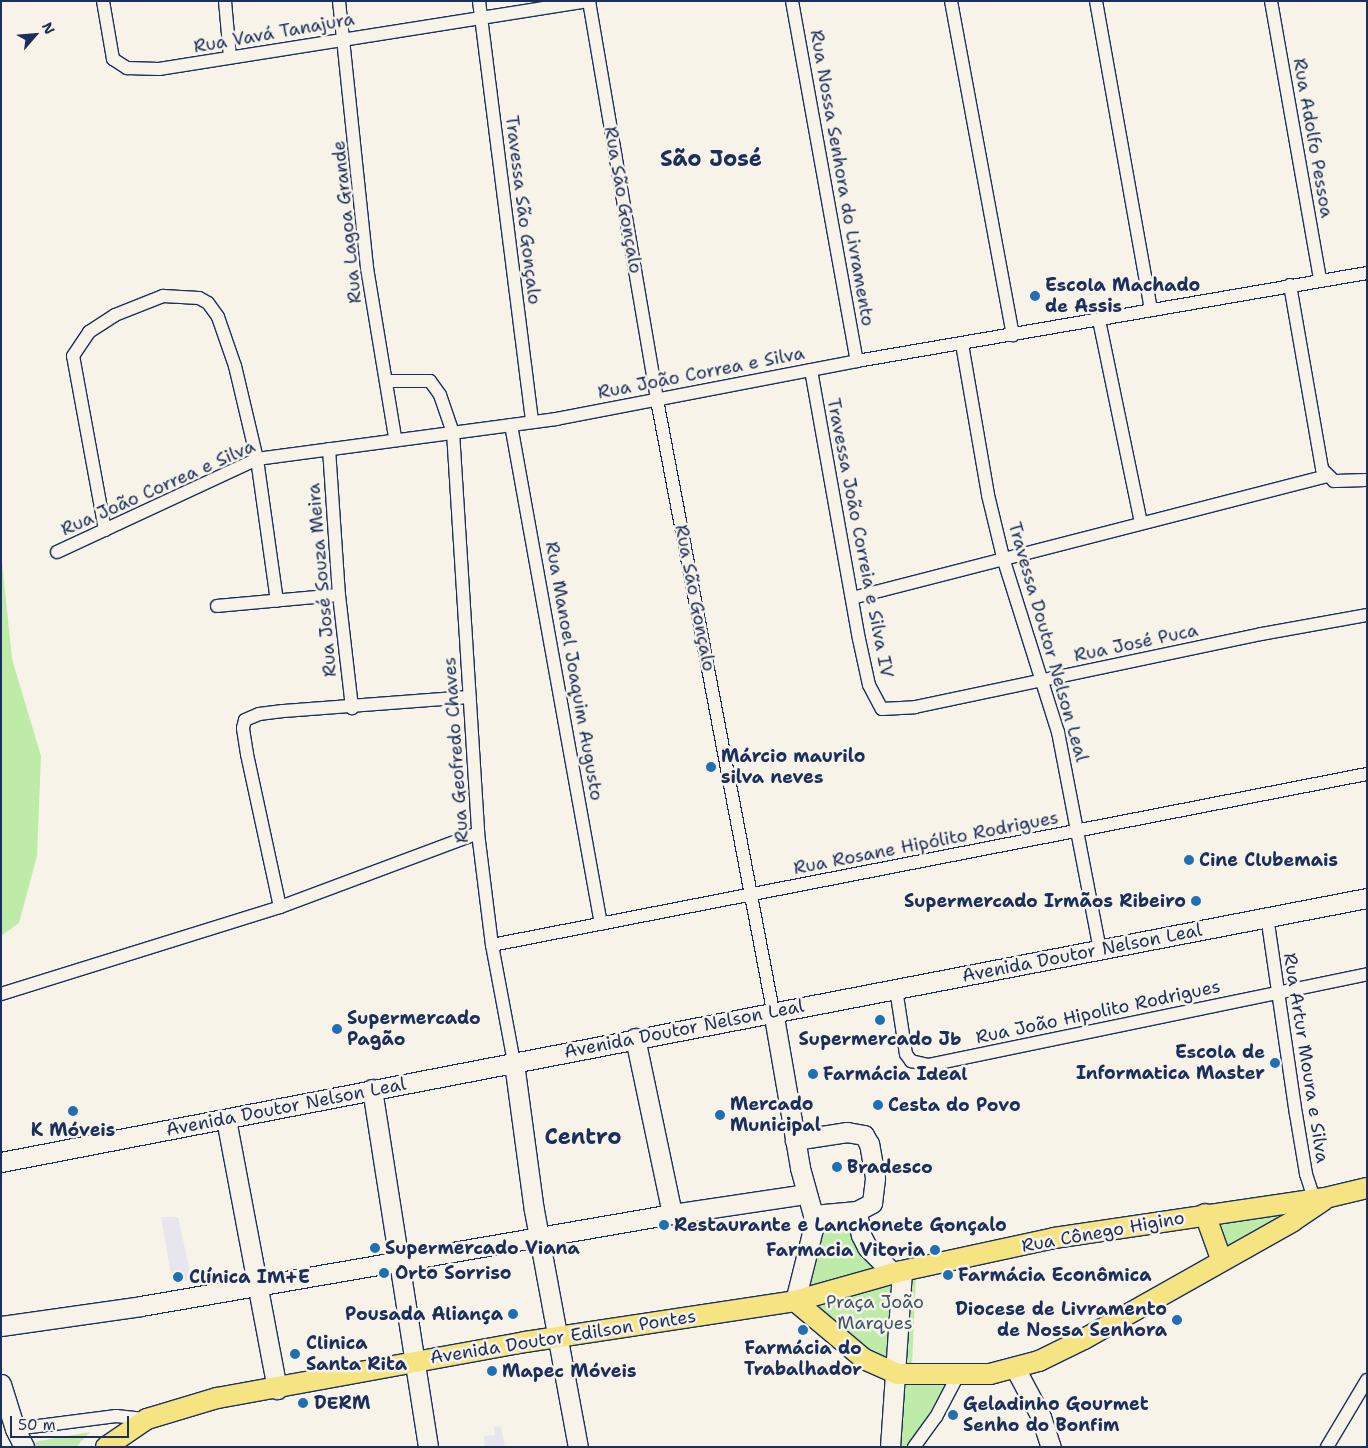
<!DOCTYPE html>
<html>
<head>
<meta charset="utf-8">
<style>
	body { margin:0 }
	#map { position:relative; width:1368px; height:1448px; overflow:hidden; background:#f7f3e8; font-family:"Shantell Sans",sans-serif }
	div>[style] { position:absolute }
	.built>* { inset:0; background:#e7e6ee }
	.green>* { inset:0; background:#beeba8 }
	.roads { filter:drop-shadow(1px 0 #1b2f5e) drop-shadow(-1px 0 #1b2f5e) drop-shadow(0 1px #1b2f5e) drop-shadow(0 -1px #1b2f5e) }
	.street>* { height:12px; margin:-6px; padding:0 6px; transform-origin:6px; border-radius:6px; background:#f7f3e8 }
	.secondary>* { height:19px; margin:-9.5px; padding:0 9.5px; transform-origin:9.5px; border-radius:9.5px; background:#f7f3e8 }
	.primary>* { height:20px; margin:-10px; padding:0 10px; transform-origin:10px; border-radius:10px; background:#f6e381 }
	.dots>* { width:14px; height:14px; translate:-50% -50%; box-sizing:border-box; border:2px solid #f7f3e8; border-radius:50% }
	span { translate:-50% -50%; white-space:nowrap; text-align:center; line-height:1.15; -webkit-text-stroke:5px #f7f3e8; paint-order:stroke }
	.street-label { font-size:18px; color:#1b2f5e }
	.poi-label { font-size:18px; color:#1b2f5e; font-weight:700 }
	.left { translate:0 -50%; text-align:left }
	.right { translate:-100% -50%; text-align:right }
	.park-label { font-size:18px; color:#3c556d }
	.district-label { font-size:22px; color:#1b2f5e; font-weight:700 }
	.frame { position:absolute; inset:0; border:2px solid #1b2f5e; pointer-events:none }
	.north { position:absolute; left:10px; top:10px; width:50px; height:50px; -webkit-text-stroke:4px #f7f3e8; paint-order:stroke; rotate:63deg; font-size:14px; font-weight:700; line-height:20px; text-align:center; color:#1b2f5e }
	.north::after { content:''; display:block; margin:auto; width:18px; height:22px; background:#1b2f5e; clip-path:polygon(50% 0,100% 100%,50% 72%,0 100%) }
	.scale { position:absolute; left:10px; top:1416px; width:119px; height:22px; box-sizing:border-box; border:2px solid #1b2f5e; border-top:0; padding-left:6px; font-size:15px; line-height:18px; white-space:nowrap; color:#1b2f5e; -webkit-text-stroke:4px #f7f3e8; paint-order:stroke }
</style>
</head>
<body>
<div id="map">
	<div class="built">
		<div style="clip-path:polygon(161px 1217px,178px 1217px,192px 1281px,172px 1281px)"></div>
		<div style="clip-path:polygon(501px 1426px,505px 1447px,485px 1447px,484px 1436px,495px 1435px,494px 1427px)"></div>
	</div>
	<div class="green">
		<div style="clip-path:polygon(1px 552px,12px 659px,41px 756px,37px 856px,19px 923px,1px 936px)"></div>
		<div style="clip-path:polygon(1292px 1210px,1278px 1218px,1226px 1247px,1220px 1218px)"></div>
		<div style="clip-path:polygon(816px 1218px,852px 1225px,855px 1240px,916px 1274px,912px 1366px,890px 1376px,824px 1321px,797px 1273px)"></div>
		<div style="clip-path:polygon(908px 1379px,945px 1385px,910px 1447px,888px 1447px,900px 1392px)"></div>
		<div style="clip-path:polygon(90px 1432px,76px 1447px,35px 1447px,34px 1442px)"></div>
	</div>
	<div class="roads">
		<div class="street">
			<div style="left:103px;top:1px;width:59px;rotate:80.2deg"></div>
			<div style="left:113px;top:59px;width:17px;rotate:33deg"></div>
			<div style="left:127px;top:68px;width:32px;rotate:2deg"></div>
			<div style="left:159px;top:69px;width:436px;rotate:-9deg"></div>
			<div style="left:225px;top:1px;width:56px;rotate:84.9deg"></div>
			<div style="left:339px;top:1px;width:268px;rotate:84deg"></div>
			<div style="left:367px;top:268px;width:172px;rotate:80.6deg"></div>
			<div style="left:479px;top:1px;width:424px;rotate:82.8deg"></div>
			<div style="left:589px;top:1px;width:405px;rotate:80.3deg"></div>
			<div style="left:657px;top:400px;width:622px;rotate:79.25deg"></div>
			<div style="left:792px;top:1px;width:366px;rotate:79.8deg"></div>
			<div style="left:951px;top:1px;width:340px;rotate:79.5deg"></div>
			<div style="left:1096px;top:1px;width:314px;rotate:79.9deg"></div>
			<div style="left:1271px;top:1px;width:283px;rotate:80deg"></div>
			<div style="left:1290px;top:285px;width:187px;rotate:80.1deg"></div>
			<div style="left:1322px;top:469px;width:17px;rotate:45deg"></div>
			<div style="left:1334px;top:481px;width:33px;rotate:-2deg"></div>
			<div style="left:1099px;top:320px;width:207px;rotate:78.3deg"></div>
			<div style="left:962px;top:344px;width:153px;rotate:80.2deg"></div>
			<div style="left:988px;top:495px;width:68px;rotate:76.4deg"></div>
			<div style="left:1004px;top:561px;width:179px;rotate:72.5deg"></div>
			<div style="left:1058px;top:732px;width:222px;rotate:79.1deg"></div>
			<div style="left:811px;top:370px;width:273px;rotate:79.9deg"></div>
			<div style="left:859px;top:639px;width:47px;rotate:77.7deg"></div>
			<div style="left:869px;top:685px;width:27px;rotate:62deg"></div>
			<div style="left:882px;top:709px;width:33px;rotate:-3deg"></div>
			<div style="left:915px;top:707px;width:354px;rotate:-11.9deg"></div>
			<div style="left:1261px;top:634px;width:108px;rotate:-10.2deg"></div>
			<div style="left:386px;top:381px;width:44px"></div>
			<div style="left:430px;top:381px;width:17px;rotate:54deg"></div>
			<div style="left:440px;top:395px;width:39px;rotate:71deg"></div>
			<div style="left:453px;top:432px;width:402px;rotate:86.4deg"></div>
			<div style="left:478px;top:833px;width:113px;rotate:82.9deg"></div>
			<div style="left:492px;top:945px;width:120px;rotate:79.4deg"></div>
			<div style="left:511px;top:425px;width:507px;rotate:79.78deg"></div>
			<div style="left:329px;top:449px;width:146px;rotate:86.1deg"></div>
			<div style="left:339px;top:595px;width:114px;rotate:83.4deg"></div>
			<div style="left:105px;top:530px;width:177px;rotate:-100.4deg"></div>
			<div style="left:73px;top:356px;width:29px;rotate:-56deg"></div>
			<div style="left:89px;top:332px;width:31px;rotate:-33deg"></div>
			<div style="left:115px;top:315px;width:52px;rotate:-21.6deg"></div>
			<div style="left:163px;top:296px;width:36px;rotate:3deg"></div>
			<div style="left:199px;top:298px;width:10px;rotate:29deg"></div>
			<div style="left:208px;top:303px;width:17px;rotate:54deg"></div>
			<div style="left:218px;top:317px;width:52px;rotate:70.9deg"></div>
			<div style="left:235px;top:366px;width:96px;rotate:76.7deg"></div>
			<div style="left:257px;top:459px;width:143px;rotate:82deg"></div>
			<div style="left:57px;top:552px;width:221px;rotate:-24.9deg"></div>
			<div style="left:257px;top:459px;width:302px;rotate:-7.6deg"></div>
			<div style="left:556px;top:419px;width:307px;rotate:-10.9deg"></div>
			<div style="left:857px;top:361px;width:518px;rotate:-9.79deg"></div>
			<div style="left:852px;top:598px;width:490px;rotate:-14.4deg"></div>
			<div style="left:217px;top:606px;width:122px;rotate:-5.2deg"></div>
			<div style="left:280px;top:907px;width:157px;rotate:-102.2deg"></div>
			<div style="left:247px;top:754px;width:26px;rotate:-99deg"></div>
			<div style="left:243px;top:728px;width:8px;rotate:-76deg"></div>
			<div style="left:245px;top:720px;width:15px;rotate:-23deg"></div>
			<div style="left:259px;top:714px;width:24px;rotate:-7deg"></div>
			<div style="left:283px;top:711px;width:187px;rotate:-4.3deg"></div>
			<div style="left:1267px;top:916px;width:200px;rotate:81.7deg"></div>
			<div style="left:1296px;top:1114px;width:61px;rotate:80.5deg"></div>
			<div style="left:1306px;top:1174px;width:33px;rotate:72deg"></div>
			<div style="left:492px;top:945px;width:892px;rotate:-11.06deg"></div>
			<div style="left:896px;top:989px;width:66px;rotate:81.3deg"></div>
			<div style="left:906px;top:1054px;width:9px;rotate:54deg"></div>
			<div style="left:911px;top:1061px;width:18px;rotate:13deg"></div>
			<div style="left:929px;top:1065px;width:447px;rotate:-11.7deg"></div>
			<div style="left:1px;top:994px;width:292px;rotate:-17.3deg"></div>
			<div style="left:280px;top:907px;width:211px;rotate:-20.5deg"></div>
			<div style="left:15px;top:1429px;width:102px;rotate:-7.3deg"></div>
			<div style="left:116px;top:1416px;width:31px;rotate:6deg"></div>
			<div style="left:914px;top:1447px;width:37px;rotate:-54deg"></div>
			<div style="left:936px;top:1417px;width:45px;rotate:-62.3deg"></div>
			<div style="left:1327px;top:1447px;width:78px;rotate:-59.2deg"></div>
		</div>
		<div class="secondary">
			<div style="left:773px;top:1011px;width:159px;rotate:80.2deg"></div>
			<div style="left:800px;top:1168px;width:49px;rotate:74.5deg"></div>
			<div style="left:813px;top:1215px;width:44px;rotate:-5.2deg"></div>
			<div style="left:857px;top:1211px;width:17px;rotate:-28deg"></div>
			<div style="left:872px;top:1203px;width:26px;rotate:-83deg"></div>
			<div style="left:875px;top:1177px;width:34px;rotate:-100deg"></div>
			<div style="left:869px;top:1144px;width:10px;rotate:-119deg"></div>
			<div style="left:864px;top:1135px;width:17px;rotate:-170deg"></div>
			<div style="left:847px;top:1132px;width:53px;rotate:171.3deg"></div>
			<div style="left:635px;top:1038px;width:180px;rotate:78.1deg"></div>
			<div style="left:514px;top:1063px;width:148px;rotate:82.3deg"></div>
			<div style="left:534px;top:1210px;width:241px;rotate:79.5deg"></div>
			<div style="left:372px;top:1089px;width:362px;rotate:81.1deg"></div>
			<div style="left:226px;top:1119px;width:275px;rotate:79.3deg"></div>
			<div style="left:1px;top:1162px;width:1391px;rotate:-10.94deg"></div>
			<div style="left:857px;top:1211px;width:24px;rotate:81deg"></div>
			<div style="left:861px;top:1235px;width:13px;rotate:63deg"></div>
			<div style="left:867px;top:1247px;width:37px;rotate:45deg"></div>
			<div style="left:795px;top:1301px;width:74px;rotate:-76deg"></div>
			<div style="left:813px;top:1229px;width:14px;rotate:-90deg"></div>
			<div style="left:1px;top:1326px;width:141px;rotate:-8.1deg"></div>
			<div style="left:141px;top:1306px;width:539px;rotate:-9.83deg"></div>
			<div style="left:672px;top:1214px;width:135px;rotate:-8.5deg"></div>
			<div style="left:1015px;top:1368px;width:55px;rotate:62deg"></div>
			<div style="left:1041px;top:1417px;width:32px;rotate:72deg"></div>
			<div style="left:1px;top:1384px;width:47px;rotate:72.7deg"></div>
			<div style="left:15px;top:1429px;width:20px;rotate:63deg"></div>
			<div style="left:890px;top:1447px;width:176px;rotate:-86.1deg"></div>
		</div>
		<div class="primary">
			<div style="left:1205px;top:1214px;width:48px;rotate:70.4deg"></div>
			<div style="left:795px;top:1301px;width:90px;rotate:40deg"></div>
			<div style="left:864px;top:1359px;width:37px;rotate:24deg"></div>
			<div style="left:898px;top:1374px;width:92px"></div>
			<div style="left:990px;top:1374px;width:51px;rotate:-14.9deg"></div>
			<div style="left:1039px;top:1361px;width:50px;rotate:-26.1deg"></div>
			<div style="left:1084px;top:1339px;width:240px;rotate:-29.4deg"></div>
			<div style="left:1293px;top:1221px;width:37px;rotate:-34deg"></div>
			<div style="left:106px;top:1447px;width:50px;rotate:-34.3deg"></div>
			<div style="left:147px;top:1419px;width:73px;rotate:-16.7deg"></div>
			<div style="left:217px;top:1398px;width:313px;rotate:-10.3deg"></div>
			<div style="left:525px;top:1342px;width:273px;rotate:-8.6deg"></div>
			<div style="left:795px;top:1301px;width:111px;rotate:-15.7deg"></div>
			<div style="left:902px;top:1271px;width:156px;rotate:-12.2deg"></div>
			<div style="left:1054px;top:1238px;width:274px;rotate:-8.4deg"></div>
			<div style="left:1325px;top:1198px;width:43px;rotate:-13.4deg"></div>
		</div>
	</div>
	<div class="dots">
		<div style="left:1035px;top:296px;background:#1f6fb2"></div>
		<div style="left:711px;top:767px;background:#1f6fb2"></div>
		<div style="left:1189px;top:860px;background:#1f6fb2"></div>
		<div style="left:1196px;top:901px;background:#1f6fb2"></div>
		<div style="left:880px;top:1020px;background:#1f6fb2"></div>
		<div style="left:337px;top:1029px;background:#1f6fb2"></div>
		<div style="left:1275px;top:1063px;background:#1f6fb2"></div>
		<div style="left:813px;top:1074px;background:#1f6fb2"></div>
		<div style="left:878px;top:1105px;background:#1f6fb2"></div>
		<div style="left:73px;top:1111px;background:#1f6fb2"></div>
		<div style="left:720px;top:1115px;background:#1f6fb2"></div>
		<div style="left:837px;top:1167px;background:#1f6fb2"></div>
		<div style="left:664px;top:1225px;background:#1f6fb2"></div>
		<div style="left:375px;top:1248px;background:#1f6fb2"></div>
		<div style="left:935px;top:1250px;background:#1f6fb2"></div>
		<div style="left:384px;top:1273px;background:#1f6fb2"></div>
		<div style="left:948px;top:1275px;background:#1f6fb2"></div>
		<div style="left:178px;top:1277px;background:#1f6fb2"></div>
		<div style="left:513px;top:1314px;background:#1f6fb2"></div>
		<div style="left:1177px;top:1320px;background:#1f6fb2"></div>
		<div style="left:803px;top:1330px;background:#1f6fb2"></div>
		<div style="left:295px;top:1354px;background:#1f6fb2"></div>
		<div style="left:492px;top:1371px;background:#1f6fb2"></div>
		<div style="left:303px;top:1403px;background:#1f6fb2"></div>
		<div style="left:953px;top:1415px;background:#1f6fb2"></div>
	</div>
	<div class="street-label">
		<span style="left:274px;top:33px;rotate:-10deg">Rua Vavá Tanajura</span>
		<span style="left:1313px;top:138px;rotate:80deg">Rua Adolfo Pessoa</span>
		<span style="left:842px;top:178px;rotate:80deg">Rua Nossa Senhora do Livramento</span>
		<span style="left:623px;top:200px;rotate:80deg">Rua São Gonçalo</span>
		<span style="left:523px;top:210px;rotate:83deg">Travessa São Gonçalo</span>
		<span style="left:347px;top:222px;rotate:-96deg">Rua Lagoa Grande</span>
		<span style="left:701px;top:373px;rotate:-11deg">Rua João Correa e Silva</span>
		<span style="left:158px;top:488px;rotate:-24deg">Rua João Correa e Silva</span>
		<span style="left:860px;top:538px;rotate:79deg">Travessa João Correia e Silva IV</span>
		<span style="left:322px;top:580px;rotate:-95deg">Rua José Souza Meira</span>
		<span style="left:695px;top:598px;rotate:79deg">Rua São Gonçalo</span>
		<span style="left:1048px;top:642px;rotate:74deg">Travessa Doutor Nelson Leal</span>
		<span style="left:1136px;top:643px;rotate:-12deg">Rua José Puca</span>
		<span style="left:574px;top:671px;rotate:80deg">Rua Manoel Joaquim Augusto</span>
		<span style="left:456px;top:750px;rotate:-94deg">Rua Geofredo Chaves</span>
		<span style="left:926px;top:843px;rotate:-11deg">Rua Rosane Hipólito Rodrigues</span>
		<span style="left:1082px;top:953px;rotate:-11deg">Avenida Doutor Nelson Leal</span>
		<span style="left:1098px;top:1012px;rotate:-12deg">Rua João Hipolito Rodrigues</span>
		<span style="left:684px;top:1029px;rotate:-11deg">Avenida Doutor Nelson Leal</span>
		<span style="left:1306px;top:1058px;rotate:81deg">Rua Artur Moura e Silva</span>
		<span style="left:286px;top:1107px;rotate:-11deg">Avenida Doutor Nelson Leal</span>
		<span style="left:1103px;top:1232px;rotate:-10deg">Rua Cônego Higino</span>
		<span style="left:563px;top:1337px;rotate:-9deg">Avenida Doutor Edilson Pontes</span>
	</div>
	<div class="poi-label">
		<span class="left" style="left:1045px;top:296px">Escola Machado<br>de Assis</span>
		<span class="left" style="left:721px;top:767px">Márcio maurilo<br>silva neves</span>
		<span class="left" style="left:1199px;top:860px">Cine Clubemais</span>
		<span class="right" style="left:1186px;top:901px">Supermercado Irmãos Ribeiro</span>
		<span class="left" style="left:347px;top:1029px">Supermercado<br>Pagão</span>
		<span style="left:880px;top:1039px">Supermercado Jb</span>
		<span class="right" style="left:1265px;top:1063px">Escola de<br>Informatica Master</span>
		<span class="left" style="left:823px;top:1074px">Farmácia Ideal</span>
		<span class="left" style="left:730px;top:1115px">Mercado<br>Municipal</span>
		<span class="left" style="left:888px;top:1105px">Cesta do Povo</span>
		<span style="left:73px;top:1130px">K Móveis</span>
		<span class="left" style="left:847px;top:1167px">Bradesco</span>
		<span class="left" style="left:674px;top:1225px">Restaurante e Lanchonete Gonçalo</span>
		<span class="left" style="left:385px;top:1248px">Supermercado Viana</span>
		<span class="right" style="left:925px;top:1250px">Farmacia Vitoria</span>
		<span class="left" style="left:395px;top:1273px">Orto Sorriso</span>
		<span class="left" style="left:958px;top:1275px">Farmácia Econômica</span>
		<span class="left" style="left:189px;top:1277px">Clínica IM+E</span>
		<span class="right" style="left:1167px;top:1320px">Diocese de Livramento<br>de Nossa Senhora</span>
		<span class="right" style="left:503px;top:1314px">Pousada Aliança</span>
		<span class="left" style="left:306px;top:1354px">Clinica<br>Santa Rita</span>
		<span style="left:803px;top:1359px">Farmácia do<br>Trabalhador</span>
		<span class="left" style="left:502px;top:1371px">Mapec Móveis</span>
		<span class="left" style="left:314px;top:1403px">DERM</span>
		<span class="left" style="left:963px;top:1415px">Geladinho Gourmet<br>Senho do Bonfim</span>
	</div>
	<div class="park-label">
		<span style="left:875px;top:1313px">Praça João<br>Marques</span>
	</div>
	<div class="district-label">
		<span style="left:711px;top:159px">São José</span>
		<span style="left:583px;top:1137px">Centro</span>
	</div>
	<div class="frame"></div>
	<div class="north">N</div>
	<div class="scale">50 m</div>
</div>
</body>
</html>
